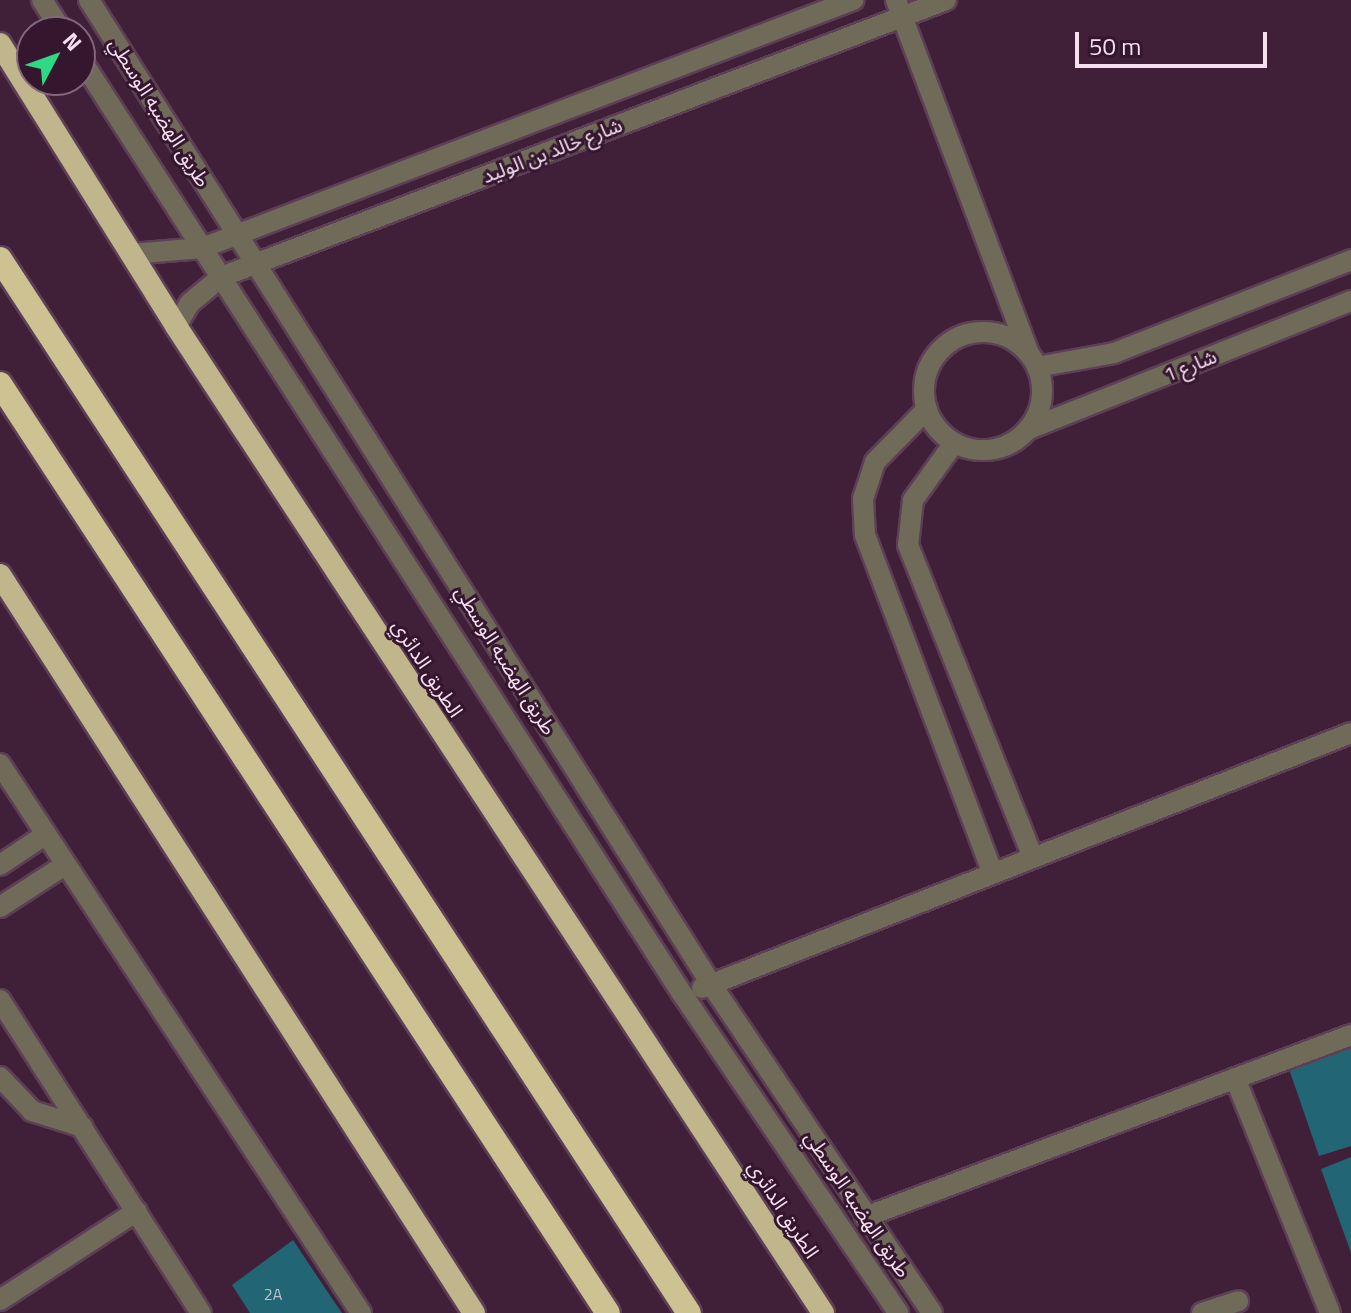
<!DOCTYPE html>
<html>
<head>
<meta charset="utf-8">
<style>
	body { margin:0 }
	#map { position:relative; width:1351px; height:1313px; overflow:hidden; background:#402039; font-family:"Titillium Web","Noto Sans Arabic",sans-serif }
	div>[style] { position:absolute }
	.building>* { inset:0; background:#226574 }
	.roads { filter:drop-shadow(2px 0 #5d3f56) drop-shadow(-2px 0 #5d3f56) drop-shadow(0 2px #5d3f56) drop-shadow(0 -2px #5d3f56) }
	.minor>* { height:20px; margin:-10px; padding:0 10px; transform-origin:10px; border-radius:10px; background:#706b59 }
	.minor>.ring { margin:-10px; padding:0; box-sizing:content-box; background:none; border:20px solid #706b59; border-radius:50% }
	.trunk>* { height:22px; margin:-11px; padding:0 11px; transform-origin:11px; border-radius:11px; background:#c1b68b }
	.motorway>* { height:24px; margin:-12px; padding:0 12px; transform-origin:12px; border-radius:12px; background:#cec293 }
	span { translate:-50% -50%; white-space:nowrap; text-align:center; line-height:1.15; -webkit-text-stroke:6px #35162f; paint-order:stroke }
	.number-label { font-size:16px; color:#c0c0d0 }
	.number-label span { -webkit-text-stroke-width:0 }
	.street-label { font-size:20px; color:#f5dfef }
	.north { position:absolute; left:16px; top:16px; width:80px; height:80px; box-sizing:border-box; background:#35162f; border:2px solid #82667c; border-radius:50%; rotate:49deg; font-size:22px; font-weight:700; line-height:32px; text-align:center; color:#f5dfef }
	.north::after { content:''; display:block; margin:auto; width:28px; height:36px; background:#2fd883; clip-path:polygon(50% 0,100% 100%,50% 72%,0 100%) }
	.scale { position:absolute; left:1075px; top:32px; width:192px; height:36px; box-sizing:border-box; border:4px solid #f5dfef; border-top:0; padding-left:10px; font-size:24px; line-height:28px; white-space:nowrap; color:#f5dfef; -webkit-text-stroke:6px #35162f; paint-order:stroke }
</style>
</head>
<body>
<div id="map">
	<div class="building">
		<div style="clip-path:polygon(1351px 1044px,1351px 1146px,1319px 1156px,1289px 1069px)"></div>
		<div style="clip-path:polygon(1351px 1157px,1351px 1253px,1321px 1169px)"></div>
		<div style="clip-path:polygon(293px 1240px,333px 1300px,342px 1313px,250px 1313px,232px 1285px)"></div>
	</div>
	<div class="roads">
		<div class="minor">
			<div style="left:42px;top:0;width:38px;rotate:57deg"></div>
			<div style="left:89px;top:0;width:1164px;rotate:57.7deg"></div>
			<div style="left:711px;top:984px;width:396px;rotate:56.1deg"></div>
			<div style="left:896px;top:0;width:378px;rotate:69.4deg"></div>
			<div style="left:80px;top:58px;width:1114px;rotate:57.24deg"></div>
			<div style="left:683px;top:995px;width:384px;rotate:55.9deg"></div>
			<div style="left:132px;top:254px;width:70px;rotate:-4.9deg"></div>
			<div style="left:202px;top:248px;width:697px;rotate:-20.85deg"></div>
			<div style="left:176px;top:326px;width:27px;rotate:-59deg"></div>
			<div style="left:190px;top:303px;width:40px;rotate:-40deg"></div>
			<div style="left:221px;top:277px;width:776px;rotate:-20.91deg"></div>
			<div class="ring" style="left:924px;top:332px;width:98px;height:98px"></div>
			<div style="left:1037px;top:367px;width:78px;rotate:-10.3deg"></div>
			<div style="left:1114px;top:353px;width:255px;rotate:-21.4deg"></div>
			<div style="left:927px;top:409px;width:74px;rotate:134.5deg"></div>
			<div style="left:875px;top:462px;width:38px;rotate:108deg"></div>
			<div style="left:863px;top:498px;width:37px;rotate:87deg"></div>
			<div style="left:865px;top:535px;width:361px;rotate:69.3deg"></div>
			<div style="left:1029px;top:429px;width:347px;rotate:-21.7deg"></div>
			<div style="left:954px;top:443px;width:70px;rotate:125.7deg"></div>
			<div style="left:913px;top:500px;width:45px;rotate:96.3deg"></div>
			<div style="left:908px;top:545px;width:337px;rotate:68.2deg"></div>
			<div style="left:0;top:764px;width:657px;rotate:56.67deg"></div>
			<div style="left:0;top:865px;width:54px;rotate:-33.7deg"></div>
			<div style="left:0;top:907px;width:77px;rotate:-32.9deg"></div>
			<div style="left:702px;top:988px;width:697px;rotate:-21.45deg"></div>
			<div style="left:0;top:1000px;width:372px;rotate:57.3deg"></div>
			<div style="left:0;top:1077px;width:47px;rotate:46.7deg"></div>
			<div style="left:32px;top:1111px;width:53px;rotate:17.4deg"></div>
			<div style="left:1235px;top:1078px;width:253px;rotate:68deg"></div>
			<div style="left:865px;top:1217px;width:519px;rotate:-20.53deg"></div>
			<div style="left:0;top:1300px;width:163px;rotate:-33deg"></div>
			<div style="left:1202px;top:1313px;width:38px;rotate:-18deg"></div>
		</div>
		<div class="trunk">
			<div style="left:0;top:44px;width:332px;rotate:58deg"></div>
			<div style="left:176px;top:326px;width:1180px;rotate:56.75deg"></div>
			<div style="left:0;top:575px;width:877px;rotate:57.29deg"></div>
		</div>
		<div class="motorway">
			<div style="left:0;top:259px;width:1259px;rotate:56.83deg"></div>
			<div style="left:0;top:384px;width:1110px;rotate:56.8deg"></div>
		</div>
	</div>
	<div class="number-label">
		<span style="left:273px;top:1294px">2A</span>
	</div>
	<div class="street-label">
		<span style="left:160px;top:112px;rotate:58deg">طريق الهضبه الوسطي</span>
		<span style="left:552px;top:150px;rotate:-21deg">شارع خالد بن الوليد</span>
		<span style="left:1190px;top:365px;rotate:-22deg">شارع 1</span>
		<span style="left:506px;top:660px;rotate:58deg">طريق الهضبه الوسطي</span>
		<span style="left:428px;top:668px;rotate:57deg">الطريق الدائري</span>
		<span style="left:858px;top:1204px;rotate:56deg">طريق الهضبه الوسطي</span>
		<span style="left:784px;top:1209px;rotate:57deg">الطريق الدائري</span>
	</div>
	<div class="north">N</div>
	<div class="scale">50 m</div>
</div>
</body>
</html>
